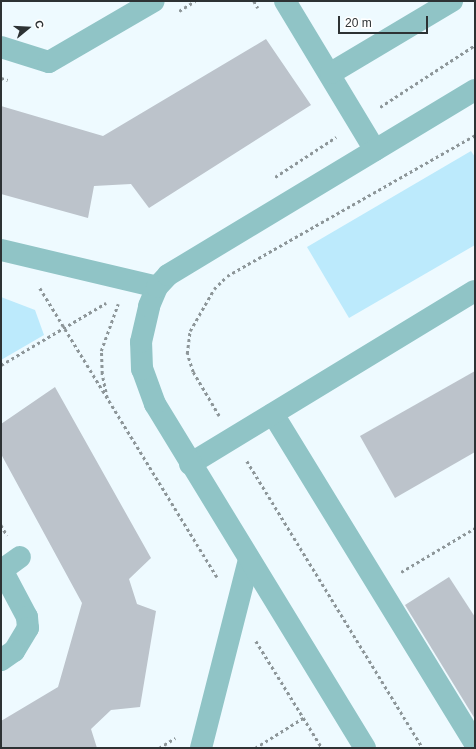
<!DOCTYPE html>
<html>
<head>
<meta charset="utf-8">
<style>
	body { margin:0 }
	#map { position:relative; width:476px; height:749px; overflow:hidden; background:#eefaff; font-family:Arial,sans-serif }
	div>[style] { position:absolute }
	.green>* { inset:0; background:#bceafc }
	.building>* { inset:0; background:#bcc3cb }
	.path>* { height:2.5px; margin-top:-1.25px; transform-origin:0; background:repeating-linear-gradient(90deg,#8d9699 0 3px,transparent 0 6px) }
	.minor>* { height:22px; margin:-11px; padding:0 11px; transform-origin:11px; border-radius:11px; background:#90c4c6 }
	span { translate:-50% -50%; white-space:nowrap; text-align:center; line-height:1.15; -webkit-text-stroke:3.5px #fff; paint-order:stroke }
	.frame { position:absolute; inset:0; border:2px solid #2d3234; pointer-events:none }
	.north { position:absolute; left:8px; top:8px; width:40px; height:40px; -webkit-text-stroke:3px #fff; paint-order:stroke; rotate:72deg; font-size:11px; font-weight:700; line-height:16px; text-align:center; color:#2d3234 }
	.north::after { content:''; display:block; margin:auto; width:14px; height:18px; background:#2d3234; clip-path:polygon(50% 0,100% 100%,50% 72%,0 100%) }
	.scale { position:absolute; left:338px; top:16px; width:90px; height:18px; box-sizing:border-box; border:2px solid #2d3234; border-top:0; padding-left:5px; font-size:12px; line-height:14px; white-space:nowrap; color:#2d3234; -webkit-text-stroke:3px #fff; paint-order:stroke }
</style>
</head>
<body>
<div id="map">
	<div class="green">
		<div style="clip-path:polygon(471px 151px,475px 157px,475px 245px,349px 318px,307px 247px)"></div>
		<div style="clip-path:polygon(1px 297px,35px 310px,44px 335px,1px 360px)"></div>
	</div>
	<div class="building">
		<div style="clip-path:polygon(266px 39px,311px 105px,149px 208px,131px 184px,94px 186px,88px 218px,1px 194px,1px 106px,103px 136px)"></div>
		<div style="clip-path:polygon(475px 371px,475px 452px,395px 498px,360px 436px)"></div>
		<div style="clip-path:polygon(55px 387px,151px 558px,129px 579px,137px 604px,156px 611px,140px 707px,111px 710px,91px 729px,97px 748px,1px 748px,1px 721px,58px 687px,82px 603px,1px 454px,1px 424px)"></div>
		<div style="clip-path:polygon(449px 577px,475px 617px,475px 719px,405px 605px)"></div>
	</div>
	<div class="path">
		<div style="left:254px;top:1px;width:8px;rotate:60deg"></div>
		<div style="left:179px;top:11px;width:19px;rotate:-32deg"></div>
		<div style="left:1px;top:78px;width:7px;rotate:16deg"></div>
		<div style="left:380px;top:107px;width:113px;rotate:-33.1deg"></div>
		<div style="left:275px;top:177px;width:73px;rotate:-33.3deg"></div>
		<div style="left:40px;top:288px;width:339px;rotate:58.5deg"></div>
		<div style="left:1px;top:365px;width:122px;rotate:-30.6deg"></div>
		<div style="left:107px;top:398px;width:25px;rotate:-102deg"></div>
		<div style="left:102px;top:374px;width:23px;rotate:-92deg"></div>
		<div style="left:101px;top:351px;width:50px;rotate:-70.1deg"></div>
		<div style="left:219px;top:416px;width:51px;rotate:-120.6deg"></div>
		<div style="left:193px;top:372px;width:19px;rotate:-108deg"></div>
		<div style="left:187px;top:354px;width:23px;rotate:-83deg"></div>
		<div style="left:190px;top:331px;width:48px;rotate:-60.3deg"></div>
		<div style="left:214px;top:289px;width:18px;rotate:-45deg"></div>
		<div style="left:227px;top:276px;width:285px;rotate:-29.6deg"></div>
		<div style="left:247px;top:461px;width:337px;rotate:58.5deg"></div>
		<div style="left:1px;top:525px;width:12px;rotate:59deg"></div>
		<div style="left:401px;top:572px;width:86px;rotate:-30.7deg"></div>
		<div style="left:256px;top:641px;width:126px;rotate:58.3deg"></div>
		<div style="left:159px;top:748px;width:19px;rotate:-32deg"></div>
		<div style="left:255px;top:748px;width:57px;rotate:-32deg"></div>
	</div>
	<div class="minor">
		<div style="left:285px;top:1px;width:174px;rotate:58.9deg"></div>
		<div style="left:1px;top:47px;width:50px;rotate:17.4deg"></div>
		<div style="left:49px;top:62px;width:121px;rotate:-30.2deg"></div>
		<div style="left:331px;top:73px;width:141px;rotate:-30.8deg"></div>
		<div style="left:1px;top:250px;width:160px;rotate:13.3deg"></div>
		<div style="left:273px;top:414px;width:386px;rotate:58.5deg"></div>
		<div style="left:190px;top:464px;width:333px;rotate:-31.3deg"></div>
		<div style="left:1px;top:568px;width:55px;rotate:62deg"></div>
		<div style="left:27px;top:617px;width:11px;rotate:85deg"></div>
		<div style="left:28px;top:628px;width:27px;rotate:121deg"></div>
		<div style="left:14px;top:651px;width:16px;rotate:145deg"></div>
		<div style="left:2px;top:570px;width:22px;rotate:-36deg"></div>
		<div style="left:201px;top:748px;width:195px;rotate:-75.7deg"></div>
		<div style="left:365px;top:748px;width:403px;rotate:-121.4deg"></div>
		<div style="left:155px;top:404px;width:37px;rotate:-110deg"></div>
		<div style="left:142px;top:369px;width:27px;rotate:-92deg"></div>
		<div style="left:141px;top:342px;width:37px;rotate:-77deg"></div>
		<div style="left:149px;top:306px;width:21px;rotate:-67deg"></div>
		<div style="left:157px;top:287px;width:16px;rotate:-47deg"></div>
		<div style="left:168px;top:275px;width:358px;rotate:-31.1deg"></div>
	</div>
	<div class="frame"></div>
	<div class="north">С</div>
	<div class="scale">20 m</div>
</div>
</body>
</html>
